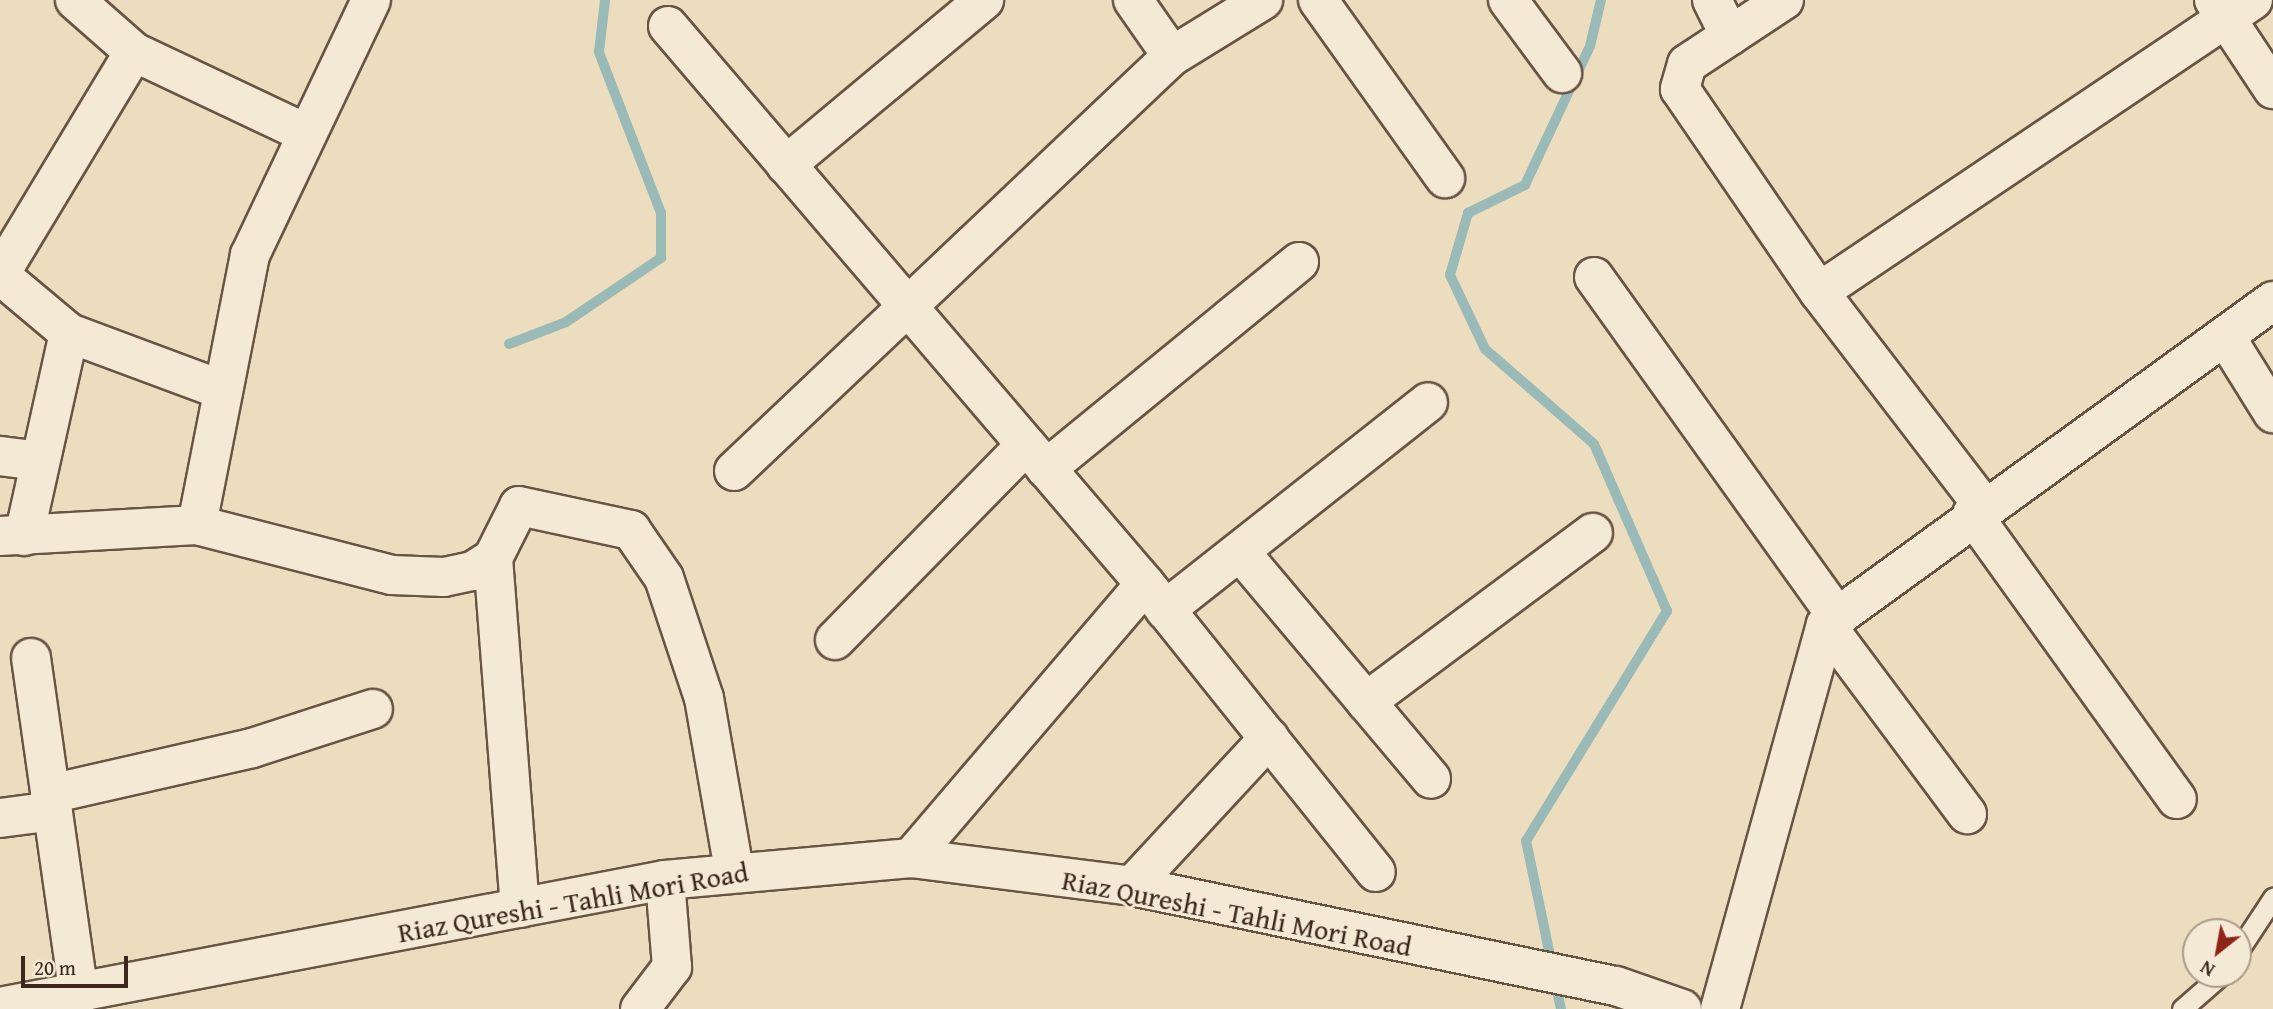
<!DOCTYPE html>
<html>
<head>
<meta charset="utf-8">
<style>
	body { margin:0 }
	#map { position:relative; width:2273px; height:1009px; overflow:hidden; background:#ecddbe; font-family:"Gentium Book Plus",serif }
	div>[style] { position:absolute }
	.stream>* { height:10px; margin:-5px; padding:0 5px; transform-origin:5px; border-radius:5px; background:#9abab8 }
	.roads { filter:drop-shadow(2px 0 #685444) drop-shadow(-2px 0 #685444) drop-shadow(0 2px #685444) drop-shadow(0 -2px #685444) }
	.service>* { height:19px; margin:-9.5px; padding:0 9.5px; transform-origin:9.5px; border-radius:9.5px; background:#f3e9d5 }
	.minor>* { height:38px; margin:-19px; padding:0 19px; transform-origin:19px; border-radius:19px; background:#f3e9d5 }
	span { translate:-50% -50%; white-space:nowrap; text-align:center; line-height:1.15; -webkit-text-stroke:6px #f3e9d5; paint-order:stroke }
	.street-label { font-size:28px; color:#3c271c }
	.north { position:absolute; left:2182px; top:918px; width:70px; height:70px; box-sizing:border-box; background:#f3e9d5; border:2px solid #aa9b8b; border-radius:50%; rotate:211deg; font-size:19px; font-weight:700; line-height:28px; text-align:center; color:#3c271c }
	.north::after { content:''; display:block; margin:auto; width:24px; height:32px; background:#8f2418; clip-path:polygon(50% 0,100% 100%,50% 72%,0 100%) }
	.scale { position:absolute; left:21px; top:956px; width:107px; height:32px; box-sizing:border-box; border:4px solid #3c271c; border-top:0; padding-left:9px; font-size:21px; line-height:24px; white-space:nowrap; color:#3c271c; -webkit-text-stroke:5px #f3e9d5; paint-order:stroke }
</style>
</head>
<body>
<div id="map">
	<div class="stream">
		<div style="left:509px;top:344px;width:61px;rotate:-21.1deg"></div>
		<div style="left:566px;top:322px;width:115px;rotate:-34deg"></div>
		<div style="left:661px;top:258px;width:45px;rotate:-90deg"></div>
		<div style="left:661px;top:213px;width:173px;rotate:-111.1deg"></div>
		<div style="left:599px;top:52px;width:52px;rotate:-83.4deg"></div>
		<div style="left:1552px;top:965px;width:127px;rotate:-101.8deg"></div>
		<div style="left:1526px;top:841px;width:270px;rotate:-58.5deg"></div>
		<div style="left:1667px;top:611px;width:182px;rotate:-113.6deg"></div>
		<div style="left:1594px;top:444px;width:145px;rotate:-138.9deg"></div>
		<div style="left:1485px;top:349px;width:82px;rotate:-115.3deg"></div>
		<div style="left:1450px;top:275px;width:65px;rotate:-73.8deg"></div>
		<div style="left:1468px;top:213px;width:64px;rotate:-26.2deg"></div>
		<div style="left:1525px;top:185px;width:153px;rotate:-64.9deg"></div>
		<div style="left:1590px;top:46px;width:47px;rotate:-76.6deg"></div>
		<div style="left:1555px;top:981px;width:29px;rotate:78deg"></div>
	</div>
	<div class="roads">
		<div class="service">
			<div style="left:2238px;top:951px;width:64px;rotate:-56.6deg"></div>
			<div style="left:2182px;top:1009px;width:53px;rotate:-41.2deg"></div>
		</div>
		<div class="minor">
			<div style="left:75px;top:0;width:79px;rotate:41.4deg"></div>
			<div style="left:134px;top:52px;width:189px;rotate:25.3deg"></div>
			<div style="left:1133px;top:0;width:68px;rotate:55.1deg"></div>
			<div style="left:1318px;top:0;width:219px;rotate:54.5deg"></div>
			<div style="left:1508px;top:0;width:91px;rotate:53.5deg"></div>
			<div style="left:1712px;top:0;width:40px;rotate:63.4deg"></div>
			<div style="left:1784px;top:0;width:116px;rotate:146.6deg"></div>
			<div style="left:1687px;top:64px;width:26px;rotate:106deg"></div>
			<div style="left:1680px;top:89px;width:246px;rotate:55.6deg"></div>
			<div style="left:1819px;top:292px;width:270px;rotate:52.5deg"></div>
			<div style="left:2214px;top:0;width:107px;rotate:56.5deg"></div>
			<div style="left:668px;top:26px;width:734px;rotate:49.47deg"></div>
			<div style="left:1145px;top:584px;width:369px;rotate:51.3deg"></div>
			<div style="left:786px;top:165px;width:258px;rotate:-39.8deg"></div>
			<div style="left:0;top:274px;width:259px;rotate:-58.9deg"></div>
			<div style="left:0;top:275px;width:90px;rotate:40deg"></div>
			<div style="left:69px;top:333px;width:163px;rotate:20.4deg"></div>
			<div style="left:1594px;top:277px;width:414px;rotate:54.4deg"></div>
			<div style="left:1819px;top:292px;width:523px;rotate:-33.93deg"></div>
			<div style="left:2225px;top:336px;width:91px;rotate:58.1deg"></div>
			<div style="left:0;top:456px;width:40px;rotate:7.1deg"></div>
			<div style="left:1046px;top:469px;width:327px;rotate:-39.3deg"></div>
			<div style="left:734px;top:471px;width:603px;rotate:-43.46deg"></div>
			<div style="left:1172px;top:56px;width:107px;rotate:-31.6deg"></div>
			<div style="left:1972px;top:514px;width:351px;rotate:54.3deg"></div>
			<div style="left:197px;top:525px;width:275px;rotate:-78.9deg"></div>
			<div style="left:250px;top:255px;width:282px;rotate:-64.6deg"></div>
			<div style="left:0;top:536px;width:197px;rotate:-3.2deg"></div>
			<div style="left:197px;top:525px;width:201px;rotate:14.4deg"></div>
			<div style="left:392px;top:575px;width:52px;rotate:2.2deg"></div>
			<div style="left:444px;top:577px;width:30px;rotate:-12deg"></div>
			<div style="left:473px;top:571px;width:24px;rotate:-33deg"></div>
			<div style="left:493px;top:558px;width:58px;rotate:-63.4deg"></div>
			<div style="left:519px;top:506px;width:115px;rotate:12.1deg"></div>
			<div style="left:631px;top:530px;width:58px;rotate:55.5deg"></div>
			<div style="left:664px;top:578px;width:126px;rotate:71.6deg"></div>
			<div style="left:704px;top:698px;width:175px;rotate:80.1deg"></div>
			<div style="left:24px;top:536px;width:208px;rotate:-77.5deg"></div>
			<div style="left:1241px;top:553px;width:295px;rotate:49.9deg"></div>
			<div style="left:493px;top:558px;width:351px;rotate:85.6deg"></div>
			<div style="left:1165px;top:610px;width:335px;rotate:-38.3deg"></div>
			<div style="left:1826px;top:625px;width:236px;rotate:53.3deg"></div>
			<div style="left:835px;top:640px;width:273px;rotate:-45.6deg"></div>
			<div style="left:31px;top:658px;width:341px;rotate:81.9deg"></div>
			<div style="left:1366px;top:702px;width:283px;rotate:-36.7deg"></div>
			<div style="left:50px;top:794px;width:207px;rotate:-12.8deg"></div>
			<div style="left:252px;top:748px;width:127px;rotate:-17.9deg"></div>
			<div style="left:0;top:818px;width:53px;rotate:-7.5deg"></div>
			<div style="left:911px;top:858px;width:360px;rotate:-49.5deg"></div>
			<div style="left:1132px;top:886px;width:202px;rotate:-47.2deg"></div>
			<div style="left:0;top:1007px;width:677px;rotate:-10.81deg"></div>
			<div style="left:665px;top:880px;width:247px;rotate:-5.1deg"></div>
			<div style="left:911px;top:858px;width:223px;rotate:7.2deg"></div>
			<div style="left:1132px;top:886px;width:494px;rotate:11.7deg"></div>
			<div style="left:1616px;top:986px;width:70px;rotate:19.2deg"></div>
			<div style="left:640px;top:1009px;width:53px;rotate:-52.7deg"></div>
			<div style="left:672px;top:967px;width:87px;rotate:-94.6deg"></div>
			<div style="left:1720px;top:1009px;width:398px;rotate:-74.6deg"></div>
			<div style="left:1826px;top:625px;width:552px;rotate:-35.94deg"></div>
		</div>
	</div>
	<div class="street-label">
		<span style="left:573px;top:902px;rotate:-10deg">Riaz Qureshi - Tahli Mori Road</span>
		<span style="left:1237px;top:913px;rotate:11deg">Riaz Qureshi - Tahli Mori Road</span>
	</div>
	<div class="north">N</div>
	<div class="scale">20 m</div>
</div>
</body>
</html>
